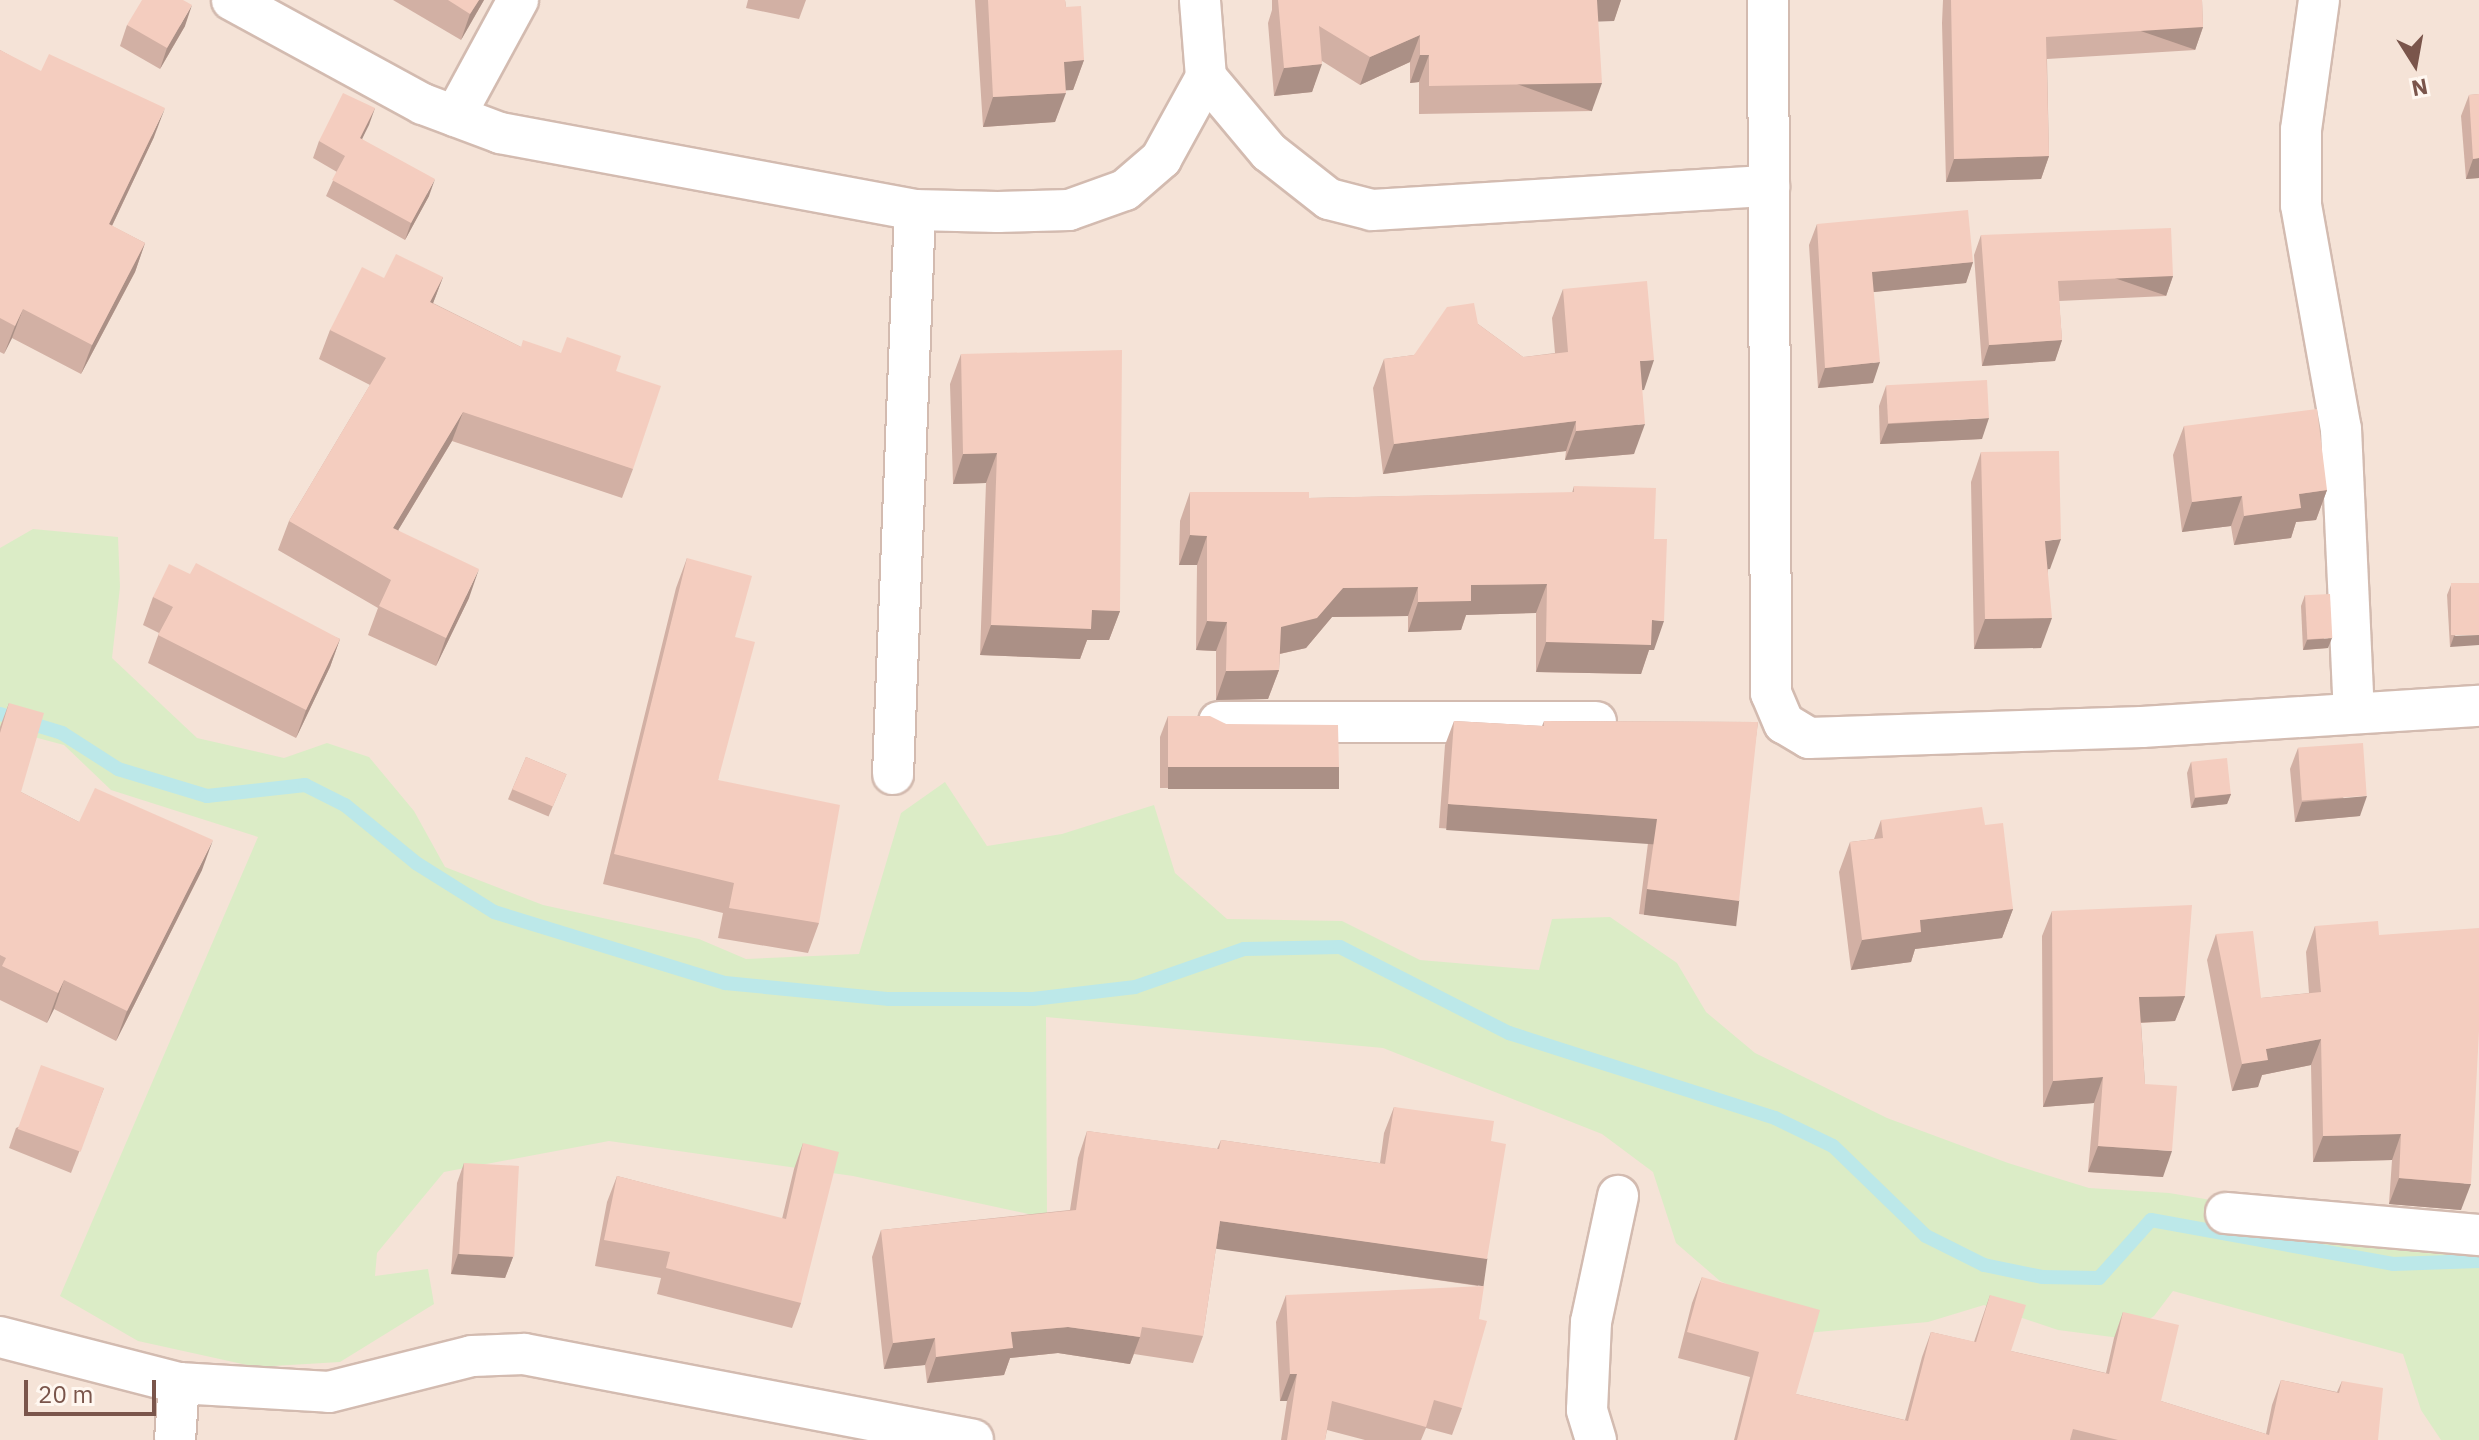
<!DOCTYPE html>
<html>
<head>
<meta charset="utf-8">
<style>
	body { margin:0 }
	#map { position:relative; width:2479px; height:1440px; overflow:hidden; background:#fdf2e9; font-family:"IBM Plex Sans",sans-serif }
	div>[style] { position:absolute }
	.residential>* { inset:0; background:#f5e3d7; transform-origin:0 0 }
	.green>* { inset:0; background:#dbecc6 }
	.stream>* { height:14px; margin:-7px; padding:0 7px; transform-origin:7px; border-radius:7px; background:#bce8e9 }
	.roads { filter:drop-shadow(2px 0 #d3bbb0) drop-shadow(-2px 0 #d3bbb0) drop-shadow(0 2px #d3bbb0) drop-shadow(0 -2px #d3bbb0) }
	.street>* { height:40px; margin:-20px; padding:0 20px; transform-origin:20px; border-radius:20px; background:#fff }
	.wall>* { inset:0; background:#d2b0a4; transform-origin:0 0 }
	.shaded-wall>* { inset:0; background:#ab9086; transform-origin:0 0 }
	.building>* { inset:0; background:#f4cdbf; transform-origin:0 0 }
	span { translate:-50% -50%; white-space:nowrap; text-align:center; line-height:1.15; -webkit-text-stroke:6px #fff7f0; paint-order:stroke }
	.north { position:absolute; left:2375px; top:24px; width:80px; height:80px; -webkit-text-stroke:6px #fff7f0; paint-order:stroke; rotate:169deg; font-size:22px; font-weight:700; line-height:32px; text-align:center; color:#7a554b }
	.north::after { content:''; display:block; margin:auto; width:28px; height:36px; background:#7a554b; clip-path:polygon(50% 0,100% 100%,50% 72%,0 100%) }
	.scale { position:absolute; left:24px; top:1380px; width:132px; height:36px; box-sizing:border-box; border:4px solid #7a554b; border-top:0; padding-left:10px; font-size:24px; line-height:28px; white-space:nowrap; color:#7a554b; -webkit-text-stroke:6px #fff7f0; paint-order:stroke }
</style>
</head>
<body>
<div id="map">
	<div class="residential">
		<div style="left:0;top:0;width:2479px;height:1440px"></div>
	</div>
	<div class="green">
		<div style="clip-path:polygon(33px 529px,118px 537px,120px 587px,112px 658px,197px 738px,284px 758px,327px 743px,369px 757px,414px 811px,445px 867px,543px 905px,699px 939px,746px 959px,859px 954px,901px 813px,945px 782px,987px 846px,1062px 834px,1154px 805px,1175px 873px,1227px 919px,1342px 921px,1420px 960px,1539px 970px,1552px 919px,1610px 917px,1677px 963px,1706px 1012px,1755px 1053px,1887px 1118px,2008px 1163px,2089px 1188px,2169px 1193px,2369px 1226px,2479px 1216px,2479px 1440px,2441px 1440px,2421px 1410px,2403px 1354px,2173px 1291px,2154px 1316px,2120px 1338px,2058px 1330px,1984px 1305px,1928px 1322px,1806px 1333px,1761px 1299px,1720px 1281px,1676px 1243px,1653px 1172px,1602px 1134px,1383px 1048px,1046px 1017px,1047px 1218px,853px 1176px,609px 1141px,444px 1172px,377px 1253px,375px 1276px,428px 1269px,434px 1304px,340px 1362px,256px 1367px,138px 1341px,60px 1296px,258px 837px,111px 790px,64px 745px,0 728px,0 548px)"></div>
	</div>
	<div class="stream">
		<div style="left:0;top:714px;width:65px;rotate:17deg"></div>
		<div style="left:62px;top:733px;width:67px;rotate:32.7deg"></div>
		<div style="left:118px;top:769px;width:93px;rotate:16.9deg"></div>
		<div style="left:207px;top:796px;width:99px;rotate:-6.4deg"></div>
		<div style="left:305px;top:785px;width:45px;rotate:26.6deg"></div>
		<div style="left:345px;top:805px;width:92px;rotate:39.2deg"></div>
		<div style="left:416px;top:863px;width:92px;rotate:32.1deg"></div>
		<div style="left:494px;top:912px;width:242px;rotate:17.1deg"></div>
		<div style="left:725px;top:983px;width:165px;rotate:5.6deg"></div>
		<div style="left:889px;top:999px;width:144px"></div>
		<div style="left:1033px;top:999px;width:103px;rotate:-6.7deg"></div>
		<div style="left:1135px;top:987px;width:115px;rotate:-19.2deg"></div>
		<div style="left:1244px;top:949px;width:96px;rotate:-1.2deg"></div>
		<div style="left:1340px;top:947px;width:190px;rotate:27deg"></div>
		<div style="left:1509px;top:1033px;width:279px;rotate:17.7deg"></div>
		<div style="left:1775px;top:1118px;width:64px;rotate:25.8deg"></div>
		<div style="left:1833px;top:1146px;width:129px;rotate:44.1deg"></div>
		<div style="left:1926px;top:1236px;width:65px;rotate:26.6deg"></div>
		<div style="left:1984px;top:1265px;width:59px;rotate:11.7deg"></div>
		<div style="left:2042px;top:1277px;width:57px;rotate:1deg"></div>
		<div style="left:2099px;top:1278px;width:78px;rotate:-48.1deg"></div>
		<div style="left:2151px;top:1220px;width:246px;rotate:10.3deg"></div>
		<div style="left:2393px;top:1264px;width:86px;rotate:-2deg"></div>
	</div>
	<div class="roads">
		<div class="street">
			<div style="left:232px;top:0;width:217px;rotate:28.6deg"></div>
			<div style="left:423px;top:104px;width:82px;rotate:20.6deg"></div>
			<div style="left:500px;top:133px;width:422px;rotate:10.5deg"></div>
			<div style="left:915px;top:210px;width:83px;rotate:1.4deg"></div>
			<div style="left:998px;top:212px;width:71px;rotate:-1.6deg"></div>
			<div style="left:1069px;top:210px;width:59px;rotate:-19.7deg"></div>
			<div style="left:1125px;top:190px;width:48px;rotate:-40.7deg"></div>
			<div style="left:1161px;top:159px;width:94px;rotate:-61.2deg"></div>
			<div style="left:1206px;top:77px;width:77px;rotate:-94.5deg"></div>
			<div style="left:1768px;top:0;width:693px;rotate:89.75deg"></div>
			<div style="left:1771px;top:693px;width:33px;rotate:67deg"></div>
			<div style="left:1784px;top:723px;width:29px;rotate:31deg"></div>
			<div style="left:1809px;top:738px;width:333px;rotate:-1.9deg"></div>
			<div style="left:2142px;top:727px;width:338px;rotate:-3.6deg"></div>
			<div style="left:2319px;top:0;width:131px;rotate:97.9deg"></div>
			<div style="left:2301px;top:130px;width:75px;rotate:90deg"></div>
			<div style="left:2301px;top:205px;width:228px;rotate:79.9deg"></div>
			<div style="left:2341px;top:429px;width:282px;rotate:87.4deg"></div>
			<div style="left:1206px;top:77px;width:98px;rotate:50deg"></div>
			<div style="left:1269px;top:152px;width:76px;rotate:38.1deg"></div>
			<div style="left:1329px;top:199px;width:44px;rotate:14.3deg"></div>
			<div style="left:1372px;top:210px;width:398px;rotate:-3.5deg"></div>
			<div style="left:455px;top:116px;width:132px;rotate:-61.5deg"></div>
			<div style="left:1219px;top:722px;width:377px"></div>
			<div style="left:893px;top:774px;width:564px;rotate:-87.77deg"></div>
			<div style="left:2226px;top:1213px;width:254px;rotate:5deg"></div>
			<div style="left:0;top:1337px;width:185px;rotate:14.4deg"></div>
			<div style="left:179px;top:1383px;width:150px;rotate:3.4deg"></div>
			<div style="left:329px;top:1392px;width:147px;rotate:-14.1deg"></div>
			<div style="left:472px;top:1356px;width:52px;rotate:-2.2deg"></div>
			<div style="left:524px;top:1354px;width:457px;rotate:10.8deg"></div>
			<div style="left:175px;top:1440px;width:57px;rotate:-86deg"></div>
			<div style="left:1596px;top:1440px;width:31px;rotate:-107deg"></div>
			<div style="left:1587px;top:1410px;width:88px;rotate:-87.4deg"></div>
			<div style="left:1591px;top:1322px;width:129px;rotate:-77.9deg"></div>
		</div>
	</div>
	<div class="wall">
		<div style="clip-path:polygon(393px 0,484px 0,461px 40px)"></div>
		<div style="clip-path:polygon(748px 0,806px 0,799px 19px,746px 8px)"></div>
		<div style="clip-path:polygon(975px 0,1065px 0,1066px 7px,1084px 60px,1073px 90px,1066px 90px,1055px 122px,983px 127px)"></div>
		<div style="clip-path:polygon(1272px 0,1621px 0,1614px 21px,1598px 21px,1592px 111px,1419px 114px,1419px 82px,1410px 83px,1410px 62px,1360px 85px,1322px 61px,1312px 92px,1274px 96px,1268px 23px,1272px 10px)"></div>
		<div style="clip-path:polygon(1943px 0,2202px 0,2203px 27px,2195px 50px,2047px 59px,2049px 156px,2041px 179px,1946px 182px,1942px 23px)"></div>
		<div style="clip-path:polygon(127px 25px,185px 26px,160px 69px,120px 46px)"></div>
		<div style="clip-path:polygon(0 50px,154px 137px,112px 226px,145px 243px,135px 272px,81px 374px,12px 338px,4px 354px,0 352px)"></div>
		<div style="clip-path:polygon(2479px 94px,2479px 178px,2466px 179px,2461px 116px,2469px 95px)"></div>
		<div style="clip-path:polygon(375px 108px,362px 139px,429px 196px,405px 240px,326px 196px,337px 172px,313px 158px,319px 141px)"></div>
		<div style="clip-path:polygon(1817px 224px,1973px 262px,1966px 283px,1873px 292px,1873px 383px,1818px 388px,1809px 245px)"></div>
		<div style="clip-path:polygon(1981px 235px,2173px 276px,2166px 296px,2059px 301px,2062px 340px,2055px 361px,1982px 366px,1974px 255px)"></div>
		<div style="clip-path:polygon(443px 277px,433px 303px,521px 347px,616px 371px,633px 469px,622px 498px,452px 441px,398px 530px,469px 598px,436px 666px,368px 635px,378px 608px,278px 550px,289px 521px,370px 385px,319px 359px,330px 330px,384px 278px)"></div>
		<div style="clip-path:polygon(1563px 289px,1644px 390px,1642px 390px,1634px 454px,1565px 460px,1566px 451px,1383px 474px,1373px 388px,1384px 359px,1414px 355px,1478px 324px,1523px 357px,1555px 353px,1552px 318px)"></div>
		<div style="clip-path:polygon(961px 354px,1120px 611px,1109px 640px,1087px 640px,1080px 659px,980px 655px,986px 483px,953px 484px,950px 384px)"></div>
		<div style="clip-path:polygon(1886px 386px,1982px 439px,1880px 444px,1879px 406px)"></div>
		<div style="clip-path:polygon(2184px 426px,2327px 490px,2316px 520px,2296px 522px,2291px 538px,2234px 545px,2231px 526px,2182px 532px,2173px 455px)"></div>
		<div style="clip-path:polygon(1981px 452px,2050px 569px,2048px 569px,2041px 648px,1974px 649px,1971px 482px)"></div>
		<div style="clip-path:polygon(1574px 486px,1654px 539px,1654px 650px,1649px 650px,1641px 674px,1536px 672px,1536px 613px,1466px 615px,1461px 630px,1408px 632px,1408px 616px,1332px 617px,1306px 648px,1280px 654px,1279px 670px,1268px 699px,1216px 700px,1216px 651px,1196px 650px,1197px 565px,1179px 565px,1180px 521px,1190px 492px,1309px 498px,1572px 493px)"></div>
		<div style="clip-path:polygon(687px 558px,735px 637px,718px 780px,819px 923px,808px 953px,718px 938px,723px 913px,603px 884px,676px 588px)"></div>
		<div style="clip-path:polygon(190px 574px,340px 639px,330px 667px,296px 738px,148px 663px,159px 633px,143px 625px,153px 597px)"></div>
		<div style="clip-path:polygon(2479px 583px,2450px 647px,2447px 595px,2451px 585px)"></div>
		<div style="clip-path:polygon(2305px 595px,2328px 648px,2303px 650px,2301px 606px)"></div>
		<div style="clip-path:polygon(9px 703px,21px 792px,79px 822px,202px 870px,116px 1041px,54px 1009px,47px 1023px,0 1000px,0 727px)"></div>
		<div style="clip-path:polygon(1168px 716px,1226px 724px,1339px 767px,1331px 787px,1160px 788px,1160px 737px)"></div>
		<div style="clip-path:polygon(1454px 721px,1542px 726px,1544px 721px,1758px 722px,1731px 925px,1639px 914px,1648px 843px,1439px 828px,1445px 745px)"></div>
		<div style="clip-path:polygon(2298px 748px,2360px 816px,2295px 822px,2290px 769px)"></div>
		<div style="left:526px;top:757px;width:44px;height:46px;rotate:23deg"></div>
		<div style="clip-path:polygon(2191px 762px,2231px 794px,2227px 804px,2191px 808px,2187px 773px)"></div>
		<div style="clip-path:polygon(1881px 820px,1985px 825px,2013px 909px,2002px 938px,1915px 949px,1911px 962px,1851px 970px,1839px 872px,1850px 842px,1874px 839px)"></div>
		<div style="clip-path:polygon(2052px 911px,2185px 996px,2175px 1021px,2141px 1023px,2145px 1084px,2163px 1177px,2088px 1172px,2094px 1103px,2043px 1107px,2042px 936px)"></div>
		<div style="clip-path:polygon(2315px 926px,2379px 935px,2478px 1045px,2461px 1210px,2389px 1204px,2392px 1160px,2313px 1162px,2311px 1065px,2262px 1075px,2258px 1087px,2232px 1091px,2207px 960px,2216px 934px,2261px 998px,2309px 993px,2306px 952px)"></div>
		<div style="clip-path:polygon(104px 1088px,71px 1173px,9px 1148px,16px 1128px)"></div>
		<div style="clip-path:polygon(1394px 1107px,1491px 1141px,1478px 1286px,1216px 1248px,1203px 1336px,1193px 1363px,1134px 1354px,1130px 1364px,1058px 1353px,1010px 1358px,1004px 1375px,927px 1383px,925px 1365px,884px 1369px,872px 1257px,881px 1230px,1070px 1210px,1078px 1158px,1087px 1131px,1217px 1149px,1221px 1140px,1380px 1163px,1384px 1133px)"></div>
		<div style="clip-path:polygon(803px 1143px,801px 1303px,792px 1328px,657px 1294px,661px 1278px,595px 1266px,607px 1202px,617px 1176px,782px 1219px,794px 1169px)"></div>
		<div style="clip-path:polygon(464px 1163px,513px 1257px,505px 1278px,451px 1274px,457px 1183px)"></div>
		<div style="clip-path:polygon(1702px 1277px,1796px 1394px,1905px 1420px,1922px 1357px,1931px 1332px,1974px 1342px,1990px 1295px,2011px 1351px,2106px 1373px,2114px 1338px,2123px 1312px,2161px 1401px,2266px 1434px,2272px 1405px,2281px 1380px,2337px 1392px,2342px 1381px,2378px 1440px,1734px 1440px,1750px 1377px,1678px 1358px,1692px 1303px)"></div>
		<div style="clip-path:polygon(1286px 1295px,1462px 1408px,1452px 1435px,1426px 1428px,1421px 1440px,1365px 1440px,1327px 1430px,1325px 1440px,1281px 1440px,1287px 1401px,1280px 1401px,1276px 1322px)"></div>
	</div>
	<div class="shaded-wall">
		<div style="clip-path:polygon(479px 0,484px 0,461px 40px,470px 14px)"></div>
		<div style="clip-path:polygon(1594px 0,1621px 0,1614px 21px,1586px 22px)"></div>
		<div style="clip-path:polygon(192px 5px,185px 26px,160px 69px,167px 48px)"></div>
		<div style="left:2203px;top:27px;width:24px;height:157px;rotate:109deg"></div>
		<div style="clip-path:polygon(1420px 35px,1410px 62px,1360px 85px,1370px 57px)"></div>
		<div style="clip-path:polygon(1420px 55px,1429px 55px,1419px 82px,1410px 83px)"></div>
		<div style="clip-path:polygon(1084px 60px,1073px 90px,1054px 91px,1064px 62px)"></div>
		<div style="clip-path:polygon(1322px 64px,1312px 92px,1274px 96px,1284px 68px)"></div>
		<div style="left:1602px;top:83px;width:30px;height:173px;rotate:110deg"></div>
		<div style="clip-path:polygon(1066px 93px,1055px 122px,983px 127px,993px 97px)"></div>
		<div style="clip-path:polygon(165px 108px,154px 137px,99px 253px,109px 224px)"></div>
		<div style="clip-path:polygon(375px 108px,369px 125px,354px 155px,360px 138px)"></div>
		<div style="clip-path:polygon(2049px 156px,2041px 179px,1946px 182px,1954px 159px)"></div>
		<div style="clip-path:polygon(2479px 158px,2479px 178px,2466px 179px,2473px 159px)"></div>
		<div style="clip-path:polygon(435px 179px,429px 196px,405px 240px,411px 223px)"></div>
		<div style="clip-path:polygon(145px 243px,135px 272px,81px 374px,92px 345px)"></div>
		<div style="clip-path:polygon(1973px 262px,1966px 283px,1864px 293px,1872px 272px)"></div>
		<div style="left:2173px;top:276px;width:21px;height:115px;rotate:109deg"></div>
		<div style="clip-path:polygon(443px 277px,432px 306px,430px 302px)"></div>
		<div style="clip-path:polygon(23px 309px,12px 338px,4px 354px,15px 326px)"></div>
		<div style="clip-path:polygon(2062px 340px,2055px 361px,1982px 366px,1989px 345px)"></div>
		<div style="clip-path:polygon(1654px 360px,1644px 390px,1629px 391px,1640px 361px)"></div>
		<div style="clip-path:polygon(1880px 362px,1873px 383px,1818px 388px,1825px 368px)"></div>
		<div style="clip-path:polygon(463px 412px,452px 441px,382px 557px,393px 528px)"></div>
		<div style="clip-path:polygon(1989px 418px,1982px 439px,1880px 444px,1888px 424px)"></div>
		<div style="clip-path:polygon(1576px 421px,1566px 451px,1383px 474px,1394px 444px)"></div>
		<div style="clip-path:polygon(1645px 424px,1634px 454px,1565px 460px,1576px 431px)"></div>
		<div style="clip-path:polygon(997px 453px,986px 483px,953px 484px,963px 454px)"></div>
		<div style="clip-path:polygon(2327px 490px,2316px 520px,2296px 522px,2291px 538px,2234px 545px,2244px 516px,2299px 494px)"></div>
		<div style="clip-path:polygon(2242px 496px,2231px 526px,2182px 532px,2192px 502px)"></div>
		<div style="clip-path:polygon(1190px 535px,1207px 536px,1197px 565px,1179px 565px)"></div>
		<div style="clip-path:polygon(2061px 539px,2050px 569px,2034px 571px,2045px 541px)"></div>
		<div style="clip-path:polygon(479px 569px,469px 598px,436px 666px,446px 638px)"></div>
		<div style="clip-path:polygon(1547px 584px,1536px 613px,1466px 615px,1461px 630px,1408px 632px,1418px 602px,1471px 585px)"></div>
		<div style="clip-path:polygon(1418px 587px,1408px 616px,1332px 617px,1306px 648px,1270px 656px,1281px 627px,1343px 588px)"></div>
		<div style="clip-path:polygon(1092px 610px,1120px 611px,1109px 640px,1087px 640px,1080px 659px,980px 655px,991px 625px)"></div>
		<div style="clip-path:polygon(2052px 618px,2041px 648px,1974px 649px,1985px 619px)"></div>
		<div style="clip-path:polygon(1652px 620px,1664px 621px,1654px 650px,1649px 650px,1641px 674px,1536px 672px,1546px 642px)"></div>
		<div style="clip-path:polygon(1207px 621px,1227px 622px,1216px 651px,1196px 650px)"></div>
		<div style="clip-path:polygon(2479px 635px,2479px 645px,2450px 647px,2454px 636px)"></div>
		<div style="clip-path:polygon(2332px 638px,2328px 648px,2303px 650px,2307px 640px)"></div>
		<div style="clip-path:polygon(340px 639px,330px 667px,296px 738px,306px 710px)"></div>
		<div style="clip-path:polygon(1279px 670px,1268px 699px,1216px 700px,1226px 671px)"></div>
		<div style="left:1168px;top:767px;width:171px;height:22px"></div>
		<div style="clip-path:polygon(2231px 794px,2227px 804px,2191px 808px,2195px 798px)"></div>
		<div style="clip-path:polygon(2367px 796px,2360px 816px,2295px 822px,2302px 802px)"></div>
		<div style="left:1448px;top:804px;width:210px;height:26px;rotate:4deg"></div>
		<div style="clip-path:polygon(213px 840px,202px 870px,116px 1041px,127px 1011px)"></div>
		<div style="left:1647px;top:889px;width:93px;height:26px;rotate:7deg"></div>
		<div style="clip-path:polygon(2013px 909px,2002px 938px,1915px 949px,1911px 962px,1851px 970px,1862px 940px,1920px 920px)"></div>
		<div style="clip-path:polygon(64px 980px,54px 1009px,47px 1023px,58px 993px)"></div>
		<div style="clip-path:polygon(2185px 996px,2175px 1021px,2130px 1023px,2139px 997px)"></div>
		<div style="clip-path:polygon(2321px 1039px,2311px 1065px,2262px 1075px,2258px 1087px,2232px 1091px,2242px 1064px,2266px 1049px)"></div>
		<div style="clip-path:polygon(2103px 1077px,2094px 1103px,2043px 1107px,2053px 1081px)"></div>
		<div style="clip-path:polygon(2401px 1134px,2392px 1160px,2313px 1162px,2323px 1136px)"></div>
		<div style="clip-path:polygon(2098px 1146px,2172px 1151px,2163px 1177px,2088px 1172px)"></div>
		<div style="clip-path:polygon(2399px 1178px,2471px 1184px,2461px 1210px,2389px 1204px)"></div>
		<div style="left:1220px;top:1221px;width:270px;height:28px;rotate:8deg"></div>
		<div style="clip-path:polygon(458px 1254px,513px 1257px,505px 1278px,451px 1274px)"></div>
		<div style="clip-path:polygon(1068px 1327px,1140px 1337px,1130px 1364px,1058px 1353px,1010px 1358px,1004px 1375px,927px 1383px,936px 1357px,1011px 1332px)"></div>
		<div style="clip-path:polygon(935px 1338px,925px 1365px,884px 1369px,893px 1343px)"></div>
		<div style="clip-path:polygon(1290px 1374px,1297px 1374px,1287px 1401px,1280px 1401px)"></div>
	</div>
	<div class="building">
		<div style="clip-path:polygon(142px 0,183px 0,192px 5px,167px 48px,127px 25px)"></div>
		<div style="clip-path:polygon(448px 0,479px 0,470px 14px)"></div>
		<div style="clip-path:polygon(988px 0,1065px 0,1066px 7px,1081px 6px,1084px 60px,1064px 62px,1066px 93px,993px 97px)"></div>
		<div style="clip-path:polygon(1278px 0,1597px 0,1602px 83px,1429px 86px,1429px 55px,1420px 55px,1420px 35px,1370px 57px,1319px 26px,1322px 64px,1284px 68px)"></div>
		<div style="clip-path:polygon(1951px 0,2202px 0,2203px 27px,2046px 37px,2049px 156px,1954px 159px)"></div>
		<div style="clip-path:polygon(0 50px,41px 71px,49px 54px,165px 108px,109px 224px,145px 243px,92px 345px,23px 309px,15px 326px,0 318px)"></div>
		<div style="clip-path:polygon(343px 93px,375px 108px,360px 138px,435px 179px,411px 223px,332px 180px,345px 156px,319px 141px)"></div>
		<div style="clip-path:polygon(2479px 94px,2479px 158px,2473px 159px,2469px 95px)"></div>
		<div style="clip-path:polygon(1968px 210px,1973px 262px,1872px 272px,1880px 362px,1825px 368px,1817px 224px)"></div>
		<div style="clip-path:polygon(2171px 228px,2173px 276px,2058px 281px,2062px 340px,1989px 345px,1981px 235px)"></div>
		<div style="clip-path:polygon(396px 254px,443px 277px,430px 302px,521px 347px,523px 340px,561px 353px,567px 337px,621px 356px,616px 371px,661px 386px,633px 469px,463px 412px,393px 528px,479px 569px,446px 638px,379px 606px,391px 580px,289px 521px,386px 358px,330px 330px,362px 267px,384px 278px)"></div>
		<div style="clip-path:polygon(1647px 281px,1654px 360px,1640px 361px,1645px 424px,1576px 431px,1576px 421px,1394px 444px,1384px 359px,1414px 355px,1447px 307px,1474px 303px,1478px 324px,1523px 357px,1568px 352px,1563px 289px)"></div>
		<div style="clip-path:polygon(1122px 350px,1120px 611px,1092px 610px,1091px 629px,991px 625px,997px 453px,963px 454px,961px 354px)"></div>
		<div style="left:1987px;top:380px;width:38px;height:101px;rotate:87deg"></div>
		<div style="clip-path:polygon(2317px 409px,2327px 490px,2299px 494px,2301px 508px,2244px 516px,2242px 496px,2192px 502px,2184px 426px)"></div>
		<div style="clip-path:polygon(2059px 451px,2061px 539px,2045px 541px,2052px 618px,1985px 619px,1981px 452px)"></div>
		<div style="clip-path:polygon(1574px 486px,1656px 488px,1654px 539px,1667px 539px,1664px 621px,1652px 620px,1651px 645px,1546px 642px,1547px 584px,1471px 585px,1471px 601px,1418px 602px,1418px 587px,1343px 588px,1317px 618px,1281px 627px,1279px 670px,1226px 671px,1227px 622px,1207px 621px,1207px 536px,1190px 535px,1190px 492px,1309px 492px,1309px 498px,1574px 492px)"></div>
		<div style="clip-path:polygon(687px 558px,752px 576px,735px 637px,755px 642px,718px 780px,840px 805px,819px 923px,729px 908px,734px 883px,614px 854px)"></div>
		<div style="clip-path:polygon(196px 563px,340px 639px,306px 710px,158px 635px,173px 607px,153px 597px,169px 564px,190px 574px)"></div>
		<div style="left:2479px;top:583px;width:52px;height:28px;rotate:90deg"></div>
		<div style="left:2330px;top:594px;width:44px;height:25px;rotate:87deg"></div>
		<div style="clip-path:polygon(9px 703px,44px 713px,21px 792px,79px 822px,95px 788px,213px 840px,127px 1011px,64px 980px,58px 993px,2px 966px,6px 958px,0 955px,0 733px)"></div>
		<div style="clip-path:polygon(1168px 716px,1210px 716px,1226px 724px,1338px 725px,1339px 767px,1168px 767px)"></div>
		<div style="clip-path:polygon(1454px 721px,1544px 726px,1544px 721px,1758px 722px,1739px 901px,1647px 889px,1657px 819px,1448px 804px)"></div>
		<div style="left:2363px;top:743px;width:53px;height:65px;rotate:86deg"></div>
		<div style="left:526px;top:757px;width:44px;height:35px;rotate:23deg"></div>
		<div style="left:2227px;top:758px;width:36px;height:36px;rotate:84deg"></div>
		<div style="clip-path:polygon(1982px 807px,1985px 825px,2003px 823px,2013px 909px,1920px 920px,1921px 932px,1862px 940px,1850px 842px,1883px 838px,1881px 820px)"></div>
		<div style="clip-path:polygon(2192px 905px,2185px 996px,2139px 997px,2145px 1084px,2177px 1086px,2172px 1151px,2098px 1146px,2103px 1077px,2053px 1081px,2052px 911px)"></div>
		<div style="clip-path:polygon(2378px 921px,2379px 935px,2479px 928px,2479px 1031px,2471px 1184px,2399px 1178px,2401px 1134px,2323px 1136px,2321px 1039px,2266px 1049px,2268px 1060px,2242px 1064px,2216px 934px,2253px 931px,2261px 998px,2321px 992px,2315px 926px)"></div>
		<div style="left:41px;top:1065px;width:67px;height:68px;rotate:20deg"></div>
		<div style="clip-path:polygon(1394px 1107px,1494px 1121px,1491px 1141px,1506px 1144px,1487px 1259px,1220px 1221px,1203px 1336px,1142px 1327px,1140px 1337px,1068px 1327px,1011px 1332px,1013px 1348px,936px 1357px,935px 1338px,893px 1343px,881px 1230px,1076px 1210px,1087px 1131px,1219px 1149px,1221px 1140px,1385px 1164px)"></div>
		<div style="clip-path:polygon(803px 1143px,839px 1152px,801px 1303px,666px 1268px,670px 1252px,604px 1240px,617px 1176px,786px 1219px)"></div>
		<div style="left:464px;top:1163px;width:55px;height:91px;rotate:3deg"></div>
		<div style="clip-path:polygon(1702px 1277px,1820px 1310px,1796px 1394px,1908px 1421px,1931px 1332px,1976px 1342px,1990px 1295px,2026px 1305px,2011px 1351px,2109px 1374px,2123px 1312px,2179px 1325px,2161px 1401px,2269px 1435px,2281px 1380px,2339px 1393px,2342px 1381px,2383px 1388px,2378px 1440px,2118px 1440px,2073px 1429px,2070px 1440px,1737px 1440px,1759px 1352px,1687px 1332px)"></div>
		<div style="clip-path:polygon(1484px 1286px,1479px 1319px,1487px 1321px,1462px 1408px,1434px 1400px,1426px 1427px,1332px 1401px,1325px 1440px,1287px 1440px,1297px 1374px,1290px 1374px,1286px 1295px)"></div>
	</div>
	<div class="north">N</div>
	<div class="scale">20 m</div>
</div>
</body>
</html>
